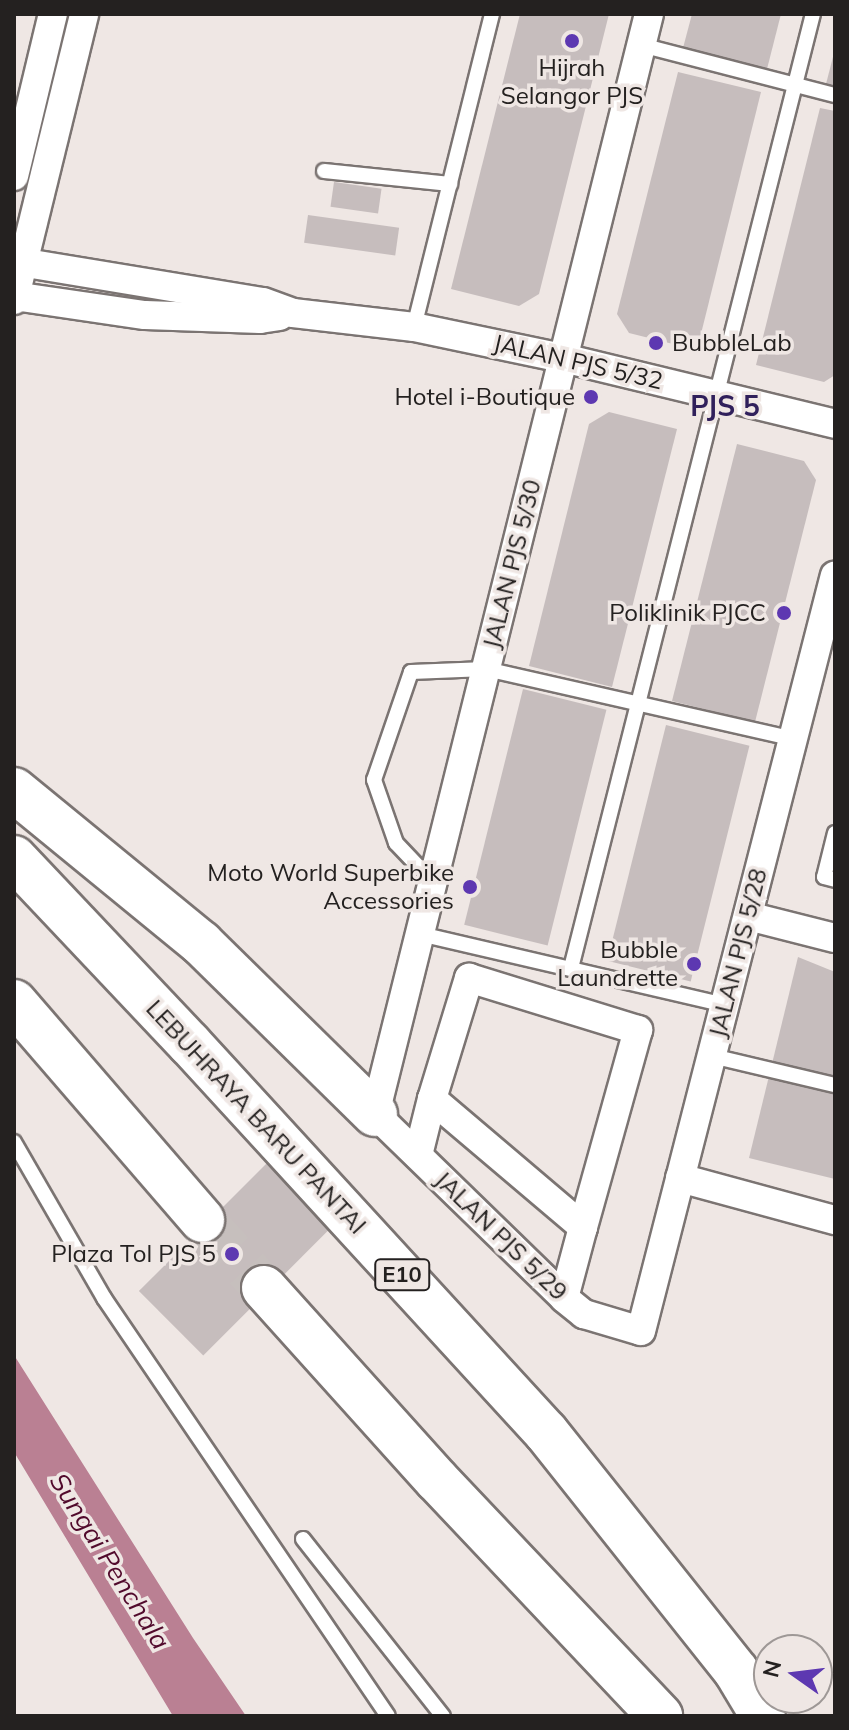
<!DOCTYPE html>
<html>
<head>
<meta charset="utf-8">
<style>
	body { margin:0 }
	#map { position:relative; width:849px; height:1730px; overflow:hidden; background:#efe7e4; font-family:Mulish,sans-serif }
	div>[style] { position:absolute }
	.water>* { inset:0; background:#ba8093 }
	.building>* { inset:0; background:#c6bdbd; transform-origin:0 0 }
	.highway-tunnel>* { height:44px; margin-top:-22px; transform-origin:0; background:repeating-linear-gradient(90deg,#c6bfbd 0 44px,transparent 0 66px) }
	.roads { filter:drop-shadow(2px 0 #7b7472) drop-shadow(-2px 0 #7b7472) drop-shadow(0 2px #7b7472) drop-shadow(0 -2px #7b7472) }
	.lane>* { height:14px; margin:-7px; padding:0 7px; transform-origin:7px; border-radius:7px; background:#fff }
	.street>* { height:28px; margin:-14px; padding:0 14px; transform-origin:14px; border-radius:14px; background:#fff }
	.highway>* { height:44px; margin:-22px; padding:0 22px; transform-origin:22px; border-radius:22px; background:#fff }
	.dots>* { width:22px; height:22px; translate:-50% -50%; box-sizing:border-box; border:4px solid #efe7e4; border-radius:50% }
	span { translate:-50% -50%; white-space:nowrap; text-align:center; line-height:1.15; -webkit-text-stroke:7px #efe7e4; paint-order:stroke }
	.shield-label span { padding:2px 6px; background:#efe7e4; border:2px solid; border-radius:6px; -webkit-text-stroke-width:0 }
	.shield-label { font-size:22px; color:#242120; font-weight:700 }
	.poi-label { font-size:24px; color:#242120 }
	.left { translate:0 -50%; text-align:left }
	.right { translate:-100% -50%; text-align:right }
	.street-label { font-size:24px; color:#242120 }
	.water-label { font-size:26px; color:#510a2c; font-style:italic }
	.quarter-label { font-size:28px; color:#30205b; font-weight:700 }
	.frame { position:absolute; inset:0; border:16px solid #242120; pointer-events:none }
	.north { position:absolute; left:753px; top:1634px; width:80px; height:80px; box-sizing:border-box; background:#efe7e4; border:2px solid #9e9896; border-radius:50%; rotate:284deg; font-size:22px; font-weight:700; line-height:32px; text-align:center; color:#242120 }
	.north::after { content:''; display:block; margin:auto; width:28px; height:36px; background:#5d38b1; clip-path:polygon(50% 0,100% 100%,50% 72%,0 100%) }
</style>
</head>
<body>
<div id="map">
	<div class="water">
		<div style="clip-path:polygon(14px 1355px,193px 1638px,246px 1716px,173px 1716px,14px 1452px)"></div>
	</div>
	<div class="building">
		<div style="clip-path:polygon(520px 14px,609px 14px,539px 294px,519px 306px,451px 289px)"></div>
		<div style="clip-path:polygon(692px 14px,781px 14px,767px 69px,683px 48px)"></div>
		<div style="clip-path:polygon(834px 53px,835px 54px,835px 86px,826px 84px)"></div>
		<div style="clip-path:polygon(678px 72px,761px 92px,697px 350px,629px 333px,617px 314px)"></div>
		<div style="clip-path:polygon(820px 108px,835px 111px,835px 375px,824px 382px,756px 365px)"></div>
		<div style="left:334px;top:182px;width:48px;height:25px;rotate:8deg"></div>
		<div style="left:308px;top:215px;width:92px;height:28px;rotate:8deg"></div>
		<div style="clip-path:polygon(609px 412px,677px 429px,612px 687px,529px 666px,589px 424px)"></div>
		<div style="clip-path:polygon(737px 444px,804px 461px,816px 480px,755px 722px,672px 701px)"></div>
		<div style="left:523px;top:689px;width:86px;height:243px;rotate:14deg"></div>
		<div style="left:666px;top:725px;width:86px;height:243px;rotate:14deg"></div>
		<div style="clip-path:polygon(798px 957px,835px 972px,835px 1179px,749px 1158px)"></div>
		<div style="left:269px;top:1161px;width:91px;height:184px;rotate:45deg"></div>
	</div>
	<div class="highway-tunnel">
		<div style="left:202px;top:1220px;width:92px;rotate:47.6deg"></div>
	</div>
	<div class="roads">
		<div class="lane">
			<div style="left:641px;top:45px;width:200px;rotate:14.5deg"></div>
			<div style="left:324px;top:171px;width:127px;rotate:5.9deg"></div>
			<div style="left:414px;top:327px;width:323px;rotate:-76deg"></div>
			<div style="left:835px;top:833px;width:45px;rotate:104deg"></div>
			<div style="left:824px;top:877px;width:11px;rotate:15deg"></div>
			<div style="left:433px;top:882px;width:54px;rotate:-133.5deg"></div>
			<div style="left:396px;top:843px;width:67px;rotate:-109.2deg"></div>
			<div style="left:374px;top:780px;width:114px;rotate:-71.1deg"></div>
			<div style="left:411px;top:672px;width:75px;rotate:-2.3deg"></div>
			<div style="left:486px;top:669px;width:315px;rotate:12.8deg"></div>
			<div style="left:420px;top:934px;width:313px;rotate:13.1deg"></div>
			<div style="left:571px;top:968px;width:984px;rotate:-75.77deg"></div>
			<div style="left:712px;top:1056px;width:126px;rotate:13.3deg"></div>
			<div style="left:14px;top:1142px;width:180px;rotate:60deg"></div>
			<div style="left:104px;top:1298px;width:505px;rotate:55.81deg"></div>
			<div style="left:303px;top:1539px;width:226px;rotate:51.7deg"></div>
		</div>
		<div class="street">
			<div style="left:649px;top:14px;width:1134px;rotate:103.99deg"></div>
			<div style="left:375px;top:1114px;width:264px;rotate:44.2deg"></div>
			<div style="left:564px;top:1298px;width:26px;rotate:39deg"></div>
			<div style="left:584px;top:1314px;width:59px;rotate:16.6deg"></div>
			<div style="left:641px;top:1331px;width:780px;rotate:-75.61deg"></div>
			<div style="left:14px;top:176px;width:167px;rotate:-76.5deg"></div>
			<div style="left:14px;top:261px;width:252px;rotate:9.4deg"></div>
			<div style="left:263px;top:302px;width:32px;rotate:20deg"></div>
			<div style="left:293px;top:313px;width:122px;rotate:6.6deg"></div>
			<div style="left:414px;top:327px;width:152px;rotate:11.8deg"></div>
			<div style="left:563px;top:358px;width:280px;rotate:13.6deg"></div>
			<div style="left:14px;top:296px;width:132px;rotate:8.3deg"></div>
			<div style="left:145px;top:315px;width:115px;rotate:2deg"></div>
			<div style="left:260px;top:319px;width:20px;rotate:-9deg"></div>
			<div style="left:14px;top:300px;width:294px;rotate:-76.2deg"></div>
			<div style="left:748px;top:916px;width:90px;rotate:14.2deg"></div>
			<div style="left:432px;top:1099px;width:127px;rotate:-73deg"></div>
			<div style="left:469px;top:978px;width:177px;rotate:17.1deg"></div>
			<div style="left:638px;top:1030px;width:205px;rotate:105.6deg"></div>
			<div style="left:418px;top:1155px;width:58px;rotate:-76deg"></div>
			<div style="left:432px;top:1099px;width:198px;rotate:40.3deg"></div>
			<div style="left:583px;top:1227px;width:73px;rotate:105deg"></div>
			<div style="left:680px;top:1178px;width:161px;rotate:15.2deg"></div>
		</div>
		<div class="highway">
			<div style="left:14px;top:790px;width:242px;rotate:39.3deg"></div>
			<div style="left:201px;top:943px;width:244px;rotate:44.5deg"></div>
			<div style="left:14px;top:858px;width:255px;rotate:46.6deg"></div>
			<div style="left:189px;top:1043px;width:528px;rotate:47.46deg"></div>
			<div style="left:546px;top:1432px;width:305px;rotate:51.5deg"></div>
			<div style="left:736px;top:1671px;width:52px;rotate:59deg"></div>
			<div style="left:14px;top:1002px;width:288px;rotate:49.2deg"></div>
			<div style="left:264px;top:1288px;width:258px;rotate:48deg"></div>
			<div style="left:437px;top:1480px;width:325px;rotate:46.6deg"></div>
		</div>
	</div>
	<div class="dots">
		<div style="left:572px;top:41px;background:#5d38b1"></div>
		<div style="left:656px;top:343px;background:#5d38b1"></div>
		<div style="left:591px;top:397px;background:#5d38b1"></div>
		<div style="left:784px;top:613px;background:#5d38b1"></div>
		<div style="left:470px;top:887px;background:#5d38b1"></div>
		<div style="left:694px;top:964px;background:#5d38b1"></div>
		<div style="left:232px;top:1254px;background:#5d38b1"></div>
	</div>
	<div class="shield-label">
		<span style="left:402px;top:1275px">E10</span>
	</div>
	<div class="poi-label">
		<span style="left:572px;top:82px">Hijrah<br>Selangor PJS</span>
		<span class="left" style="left:672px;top:343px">BubbleLab</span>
		<span class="right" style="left:575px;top:397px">Hotel i-Boutique</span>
		<span class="right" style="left:766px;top:613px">Poliklinik PJCC</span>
		<span class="right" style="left:454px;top:887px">Moto World Superbike<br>Accessories</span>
		<span class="right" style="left:678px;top:964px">Bubble<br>Laundrette</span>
		<span class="right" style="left:216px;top:1254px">Plaza Tol PJS 5</span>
	</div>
	<div class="street-label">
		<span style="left:578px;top:362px;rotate:13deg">JALAN PJS 5/32</span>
		<span style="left:512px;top:564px;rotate:-76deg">JALAN PJS 5/30</span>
		<span style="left:738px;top:953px;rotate:-76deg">JALAN PJS 5/28</span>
		<span style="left:256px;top:1117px;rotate:47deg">LEBUHRAYA BARU PANTAI</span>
		<span style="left:501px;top:1236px;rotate:44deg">JALAN PJS 5/29</span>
	</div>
	<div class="water-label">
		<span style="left:110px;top:1561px;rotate:58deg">Sungai Penchala</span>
	</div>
	<div class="quarter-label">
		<span style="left:725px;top:406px">PJS 5</span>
	</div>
	<div class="frame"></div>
	<div class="north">N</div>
</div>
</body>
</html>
